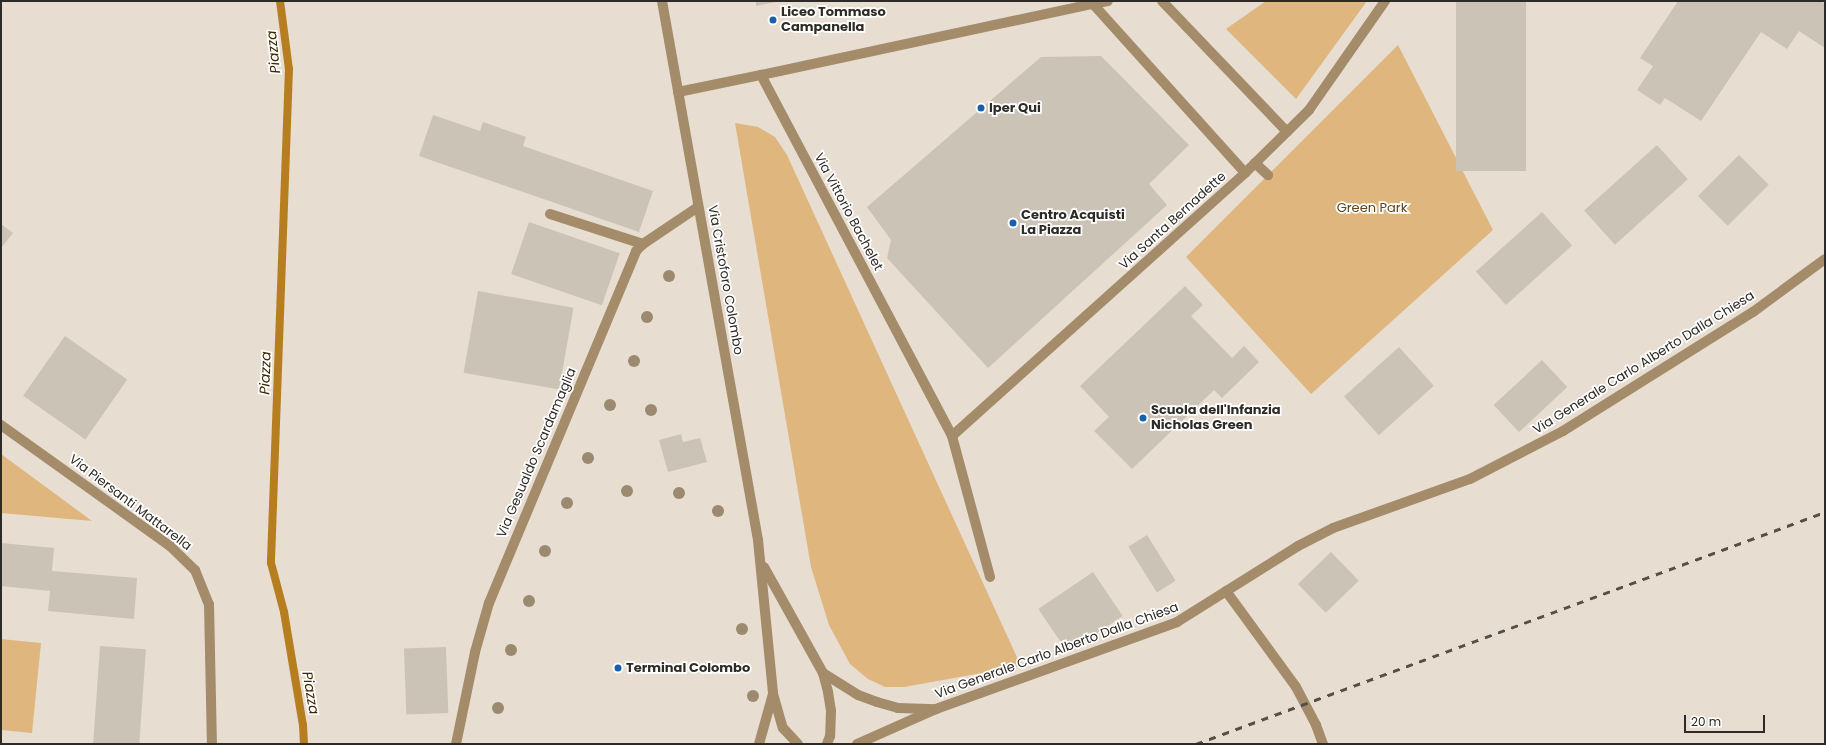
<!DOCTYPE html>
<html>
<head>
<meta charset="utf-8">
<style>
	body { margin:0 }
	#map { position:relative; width:1826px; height:745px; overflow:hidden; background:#e7ddd1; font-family:Poppins,sans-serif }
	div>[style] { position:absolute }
	.green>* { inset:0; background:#dfb67e }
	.stream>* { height:8px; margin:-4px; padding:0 4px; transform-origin:4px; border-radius:4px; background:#b77e20 }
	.building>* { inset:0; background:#ccc3b7; transform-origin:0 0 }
	.service>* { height:10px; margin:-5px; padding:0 5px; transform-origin:5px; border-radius:5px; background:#a48b69 }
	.minor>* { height:10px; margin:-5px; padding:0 5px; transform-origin:5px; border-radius:5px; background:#a48b69 }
	.tertiary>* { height:10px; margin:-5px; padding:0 5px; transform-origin:5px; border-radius:5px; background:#a48b69 }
	.rail>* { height:3px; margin-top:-1.5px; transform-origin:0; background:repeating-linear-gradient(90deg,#544f48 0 7px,transparent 0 14px) }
	.trees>* { width:12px; height:12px; margin:-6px; border-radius:50%; background:#9b8970 }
	.dots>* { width:11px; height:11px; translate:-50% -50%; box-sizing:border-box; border:2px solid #fff; border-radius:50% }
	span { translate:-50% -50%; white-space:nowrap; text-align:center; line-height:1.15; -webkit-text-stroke:3.5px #fff; paint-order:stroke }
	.poi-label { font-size:13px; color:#2e2a25; font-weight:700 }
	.left { translate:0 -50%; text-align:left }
	.park-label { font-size:13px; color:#5c4420 }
	.street-label { font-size:13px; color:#2e2a25 }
	.water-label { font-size:14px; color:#3e2701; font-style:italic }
	.frame { position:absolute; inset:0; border:2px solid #2e2a25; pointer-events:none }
	.scale { position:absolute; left:1684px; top:715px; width:81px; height:18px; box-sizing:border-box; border:2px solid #2e2a25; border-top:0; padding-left:5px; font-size:12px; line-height:14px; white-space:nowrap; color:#2e2a25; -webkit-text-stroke:3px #fff; paint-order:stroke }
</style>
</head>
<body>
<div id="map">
	<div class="green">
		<div style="clip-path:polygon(1266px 1px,1367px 1px,1296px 99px,1226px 29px)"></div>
		<div style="clip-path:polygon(1398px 45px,1493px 230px,1311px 394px,1186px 257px)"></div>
		<div style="clip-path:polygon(735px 123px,758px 127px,775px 137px,787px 155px,1021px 666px,904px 687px,885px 687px,868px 679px,850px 664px,829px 625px,811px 567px)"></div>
		<div style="clip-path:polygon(1px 454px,92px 521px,1px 513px)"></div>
		<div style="clip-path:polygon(1px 639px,41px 643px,32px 733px,1px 730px)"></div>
	</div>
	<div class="stream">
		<div style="left:280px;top:1px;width:69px;rotate:82.5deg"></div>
		<div style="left:289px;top:69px;width:494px;rotate:92.1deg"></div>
		<div style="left:271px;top:563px;width:51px;rotate:75.1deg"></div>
		<div style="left:284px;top:612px;width:115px;rotate:80.5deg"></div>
		<div style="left:303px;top:725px;width:19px;rotate:87deg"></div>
	</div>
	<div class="building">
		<div style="clip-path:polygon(756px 1px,776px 1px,776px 2px,756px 6px)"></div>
		<div style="left:1456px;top:1px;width:70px;height:170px"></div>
		<div style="clip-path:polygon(1678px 1px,1821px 1px,1825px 4px,1825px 48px,1799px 31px,1787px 49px,1761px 32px,1701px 121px,1665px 98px,1660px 105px,1637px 90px,1653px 66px,1640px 58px)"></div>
		<div style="clip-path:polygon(1101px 56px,1189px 145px,1149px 184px,1167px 205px,988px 368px,887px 258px,891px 240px,867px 207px,1041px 57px)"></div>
		<div style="clip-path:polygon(433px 115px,480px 131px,483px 122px,526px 137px,523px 146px,653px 191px,639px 232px,419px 156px)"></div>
		<div style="left:1657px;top:145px;width:46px;height:98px;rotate:48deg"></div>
		<div style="left:1739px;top:155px;width:42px;height:58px;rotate:45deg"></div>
		<div style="left:1542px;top:212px;width:45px;height:89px;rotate:48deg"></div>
		<div style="left:529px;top:222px;width:96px;height:55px;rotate:19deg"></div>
		<div style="clip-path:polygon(1px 224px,13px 233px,1px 248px)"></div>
		<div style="clip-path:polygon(1185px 286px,1203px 305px,1191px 316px,1232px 358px,1244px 346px,1259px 362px,1222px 398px,1214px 390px,1132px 469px,1094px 431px,1109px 417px,1080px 386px)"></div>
		<div style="left:478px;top:291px;width:97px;height:83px;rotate:10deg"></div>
		<div style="left:65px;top:336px;width:76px;height:73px;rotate:35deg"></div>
		<div style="left:1399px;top:347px;width:52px;height:74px;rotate:48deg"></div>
		<div style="left:1542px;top:360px;width:37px;height:66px;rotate:47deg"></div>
		<div style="clip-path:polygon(681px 434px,683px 442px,700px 438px,707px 462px,668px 472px,659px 440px)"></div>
		<div style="left:1147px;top:535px;width:54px;height:22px;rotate:58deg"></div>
		<div style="clip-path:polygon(1px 543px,54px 548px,52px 571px,137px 578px,134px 619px,48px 611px,50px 591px,1px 586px)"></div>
		<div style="left:1331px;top:552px;width:40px;height:46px;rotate:46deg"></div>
		<div style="left:1093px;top:572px;width:53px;height:66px;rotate:56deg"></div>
		<div style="left:100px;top:646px;width:46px;height:98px;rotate:4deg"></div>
		<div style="left:446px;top:647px;width:66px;height:42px;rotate:88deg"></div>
	</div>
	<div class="service">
		<div style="left:1162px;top:1px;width:181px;rotate:46.3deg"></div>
		<div style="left:1093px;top:4px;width:15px;rotate:-11deg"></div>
		<div style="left:761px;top:75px;width:340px;rotate:-12.1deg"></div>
		<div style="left:1093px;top:4px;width:227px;rotate:48deg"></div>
		<div style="left:1255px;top:163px;width:18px;rotate:43deg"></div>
		<div style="left:952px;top:436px;width:146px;rotate:74.9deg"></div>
	</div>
	<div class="minor">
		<div style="left:662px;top:1px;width:547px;rotate:79.9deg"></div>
		<div style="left:758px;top:540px;width:155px;rotate:84.4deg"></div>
		<div style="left:773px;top:694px;width:35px;rotate:74deg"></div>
		<div style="left:783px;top:728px;width:22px;rotate:47deg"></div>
		<div style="left:678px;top:92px;width:85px;rotate:-11.6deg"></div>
		<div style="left:761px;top:75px;width:408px;rotate:62.1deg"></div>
		<div style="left:952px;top:436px;width:394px;rotate:-41.9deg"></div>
		<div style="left:1245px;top:173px;width:90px;rotate:-44.5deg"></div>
		<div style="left:1309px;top:110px;width:133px;rotate:-55.1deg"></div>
		<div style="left:550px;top:214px;width:98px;rotate:17.9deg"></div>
		<div style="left:764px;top:567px;width:121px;rotate:60.9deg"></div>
		<div style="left:823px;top:673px;width:20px;rotate:75deg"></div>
		<div style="left:828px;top:692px;width:19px;rotate:81deg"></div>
		<div style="left:831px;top:711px;width:25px;rotate:92deg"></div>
		<div style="left:830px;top:736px;width:9px;rotate:111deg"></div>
		<div style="left:1226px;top:591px;width:119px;rotate:53.9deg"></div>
		<div style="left:1296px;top:687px;width:43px;rotate:62.2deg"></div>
		<div style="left:1316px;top:725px;width:20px;rotate:70deg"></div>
		<div style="left:823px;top:673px;width:41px;rotate:32.2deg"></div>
		<div style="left:858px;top:695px;width:20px;rotate:20deg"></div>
		<div style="left:877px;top:702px;width:22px;rotate:16deg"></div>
		<div style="left:898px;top:708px;width:38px;rotate:2deg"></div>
		<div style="left:456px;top:744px;width:94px;rotate:-78.3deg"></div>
		<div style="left:475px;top:652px;width:51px;rotate:-74.1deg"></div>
		<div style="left:489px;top:603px;width:381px;rotate:-67.3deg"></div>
		<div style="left:636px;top:251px;width:10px;rotate:-45deg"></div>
		<div style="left:643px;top:244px;width:66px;rotate:-33.9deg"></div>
		<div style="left:759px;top:744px;width:52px;rotate:-74.4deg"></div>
	</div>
	<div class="tertiary">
		<div style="left:1px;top:425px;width:208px;rotate:35.6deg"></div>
		<div style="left:170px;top:546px;width:35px;rotate:44deg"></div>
		<div style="left:195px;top:570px;width:37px;rotate:68deg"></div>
		<div style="left:209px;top:604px;width:140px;rotate:88.8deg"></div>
		<div style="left:857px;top:744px;width:86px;rotate:-23.9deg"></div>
		<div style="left:936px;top:709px;width:256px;rotate:-19.8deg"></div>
		<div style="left:1177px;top:622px;width:143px;rotate:-32.1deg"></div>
		<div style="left:1298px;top:546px;width:39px;rotate:-27deg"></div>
		<div style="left:1333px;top:528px;width:145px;rotate:-19.7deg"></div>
		<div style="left:1470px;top:479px;width:105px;rotate:-27.3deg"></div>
		<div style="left:1563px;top:431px;width:224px;rotate:-32.1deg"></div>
		<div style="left:1753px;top:312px;width:89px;rotate:-36.4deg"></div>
	</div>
	<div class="rail">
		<div style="left:1196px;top:744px;width:670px;rotate:-20.25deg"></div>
	</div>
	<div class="trees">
		<div style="left:669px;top:276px"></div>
		<div style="left:647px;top:317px"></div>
		<div style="left:634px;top:361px"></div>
		<div style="left:610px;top:405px"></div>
		<div style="left:651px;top:410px"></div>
		<div style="left:588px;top:458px"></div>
		<div style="left:627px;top:491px"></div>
		<div style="left:679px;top:493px"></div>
		<div style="left:567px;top:503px"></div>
		<div style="left:718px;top:511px"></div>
		<div style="left:545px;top:551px"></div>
		<div style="left:529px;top:601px"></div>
		<div style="left:742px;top:629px"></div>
		<div style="left:511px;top:650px"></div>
		<div style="left:753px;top:696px"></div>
		<div style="left:498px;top:708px"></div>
	</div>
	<div class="dots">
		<div style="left:773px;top:20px;background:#1660b0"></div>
		<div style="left:981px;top:108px;background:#1660b0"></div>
		<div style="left:1013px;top:223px;background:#1660b0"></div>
		<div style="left:1143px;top:418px;background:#1660b0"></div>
		<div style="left:618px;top:668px;background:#1660b0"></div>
	</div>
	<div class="poi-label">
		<span class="left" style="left:781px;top:20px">Liceo Tommaso<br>Campanella</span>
		<span class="left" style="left:989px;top:108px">Iper Qui</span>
		<span class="left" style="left:1021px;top:223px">Centro Acquisti<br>La Piazza</span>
		<span class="left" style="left:1151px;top:418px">Scuola dell'Infanzia<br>Nicholas Green</span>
		<span class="left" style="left:626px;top:668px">Terminal Colombo</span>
	</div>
	<div class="park-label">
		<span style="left:1372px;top:208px">Green Park</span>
	</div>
	<div class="street-label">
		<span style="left:848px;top:212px;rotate:62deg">Via Vittorio Bachelet</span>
		<span style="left:1173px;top:221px;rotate:-42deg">Via Santa Bernadette</span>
		<span style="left:725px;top:280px;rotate:80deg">Via Cristoforo Colombo</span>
		<span style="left:1644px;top:363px;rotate:-32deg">Via Generale Carlo Alberto Dalla Chiesa</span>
		<span style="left:537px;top:453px;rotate:-67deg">Via Gesualdo Scardamaglia</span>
		<span style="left:130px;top:503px;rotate:37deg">Via Piersanti Mattarella</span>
		<span style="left:1057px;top:651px;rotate:-20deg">Via Generale Carlo Alberto Dalla Chiesa</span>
	</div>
	<div class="water-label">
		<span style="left:273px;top:52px;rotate:-96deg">Piazza</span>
		<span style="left:265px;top:373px;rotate:-88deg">Piazza</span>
		<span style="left:311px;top:693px;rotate:80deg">Piazza</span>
	</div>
	<div class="frame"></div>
	<div class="scale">20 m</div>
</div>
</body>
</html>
